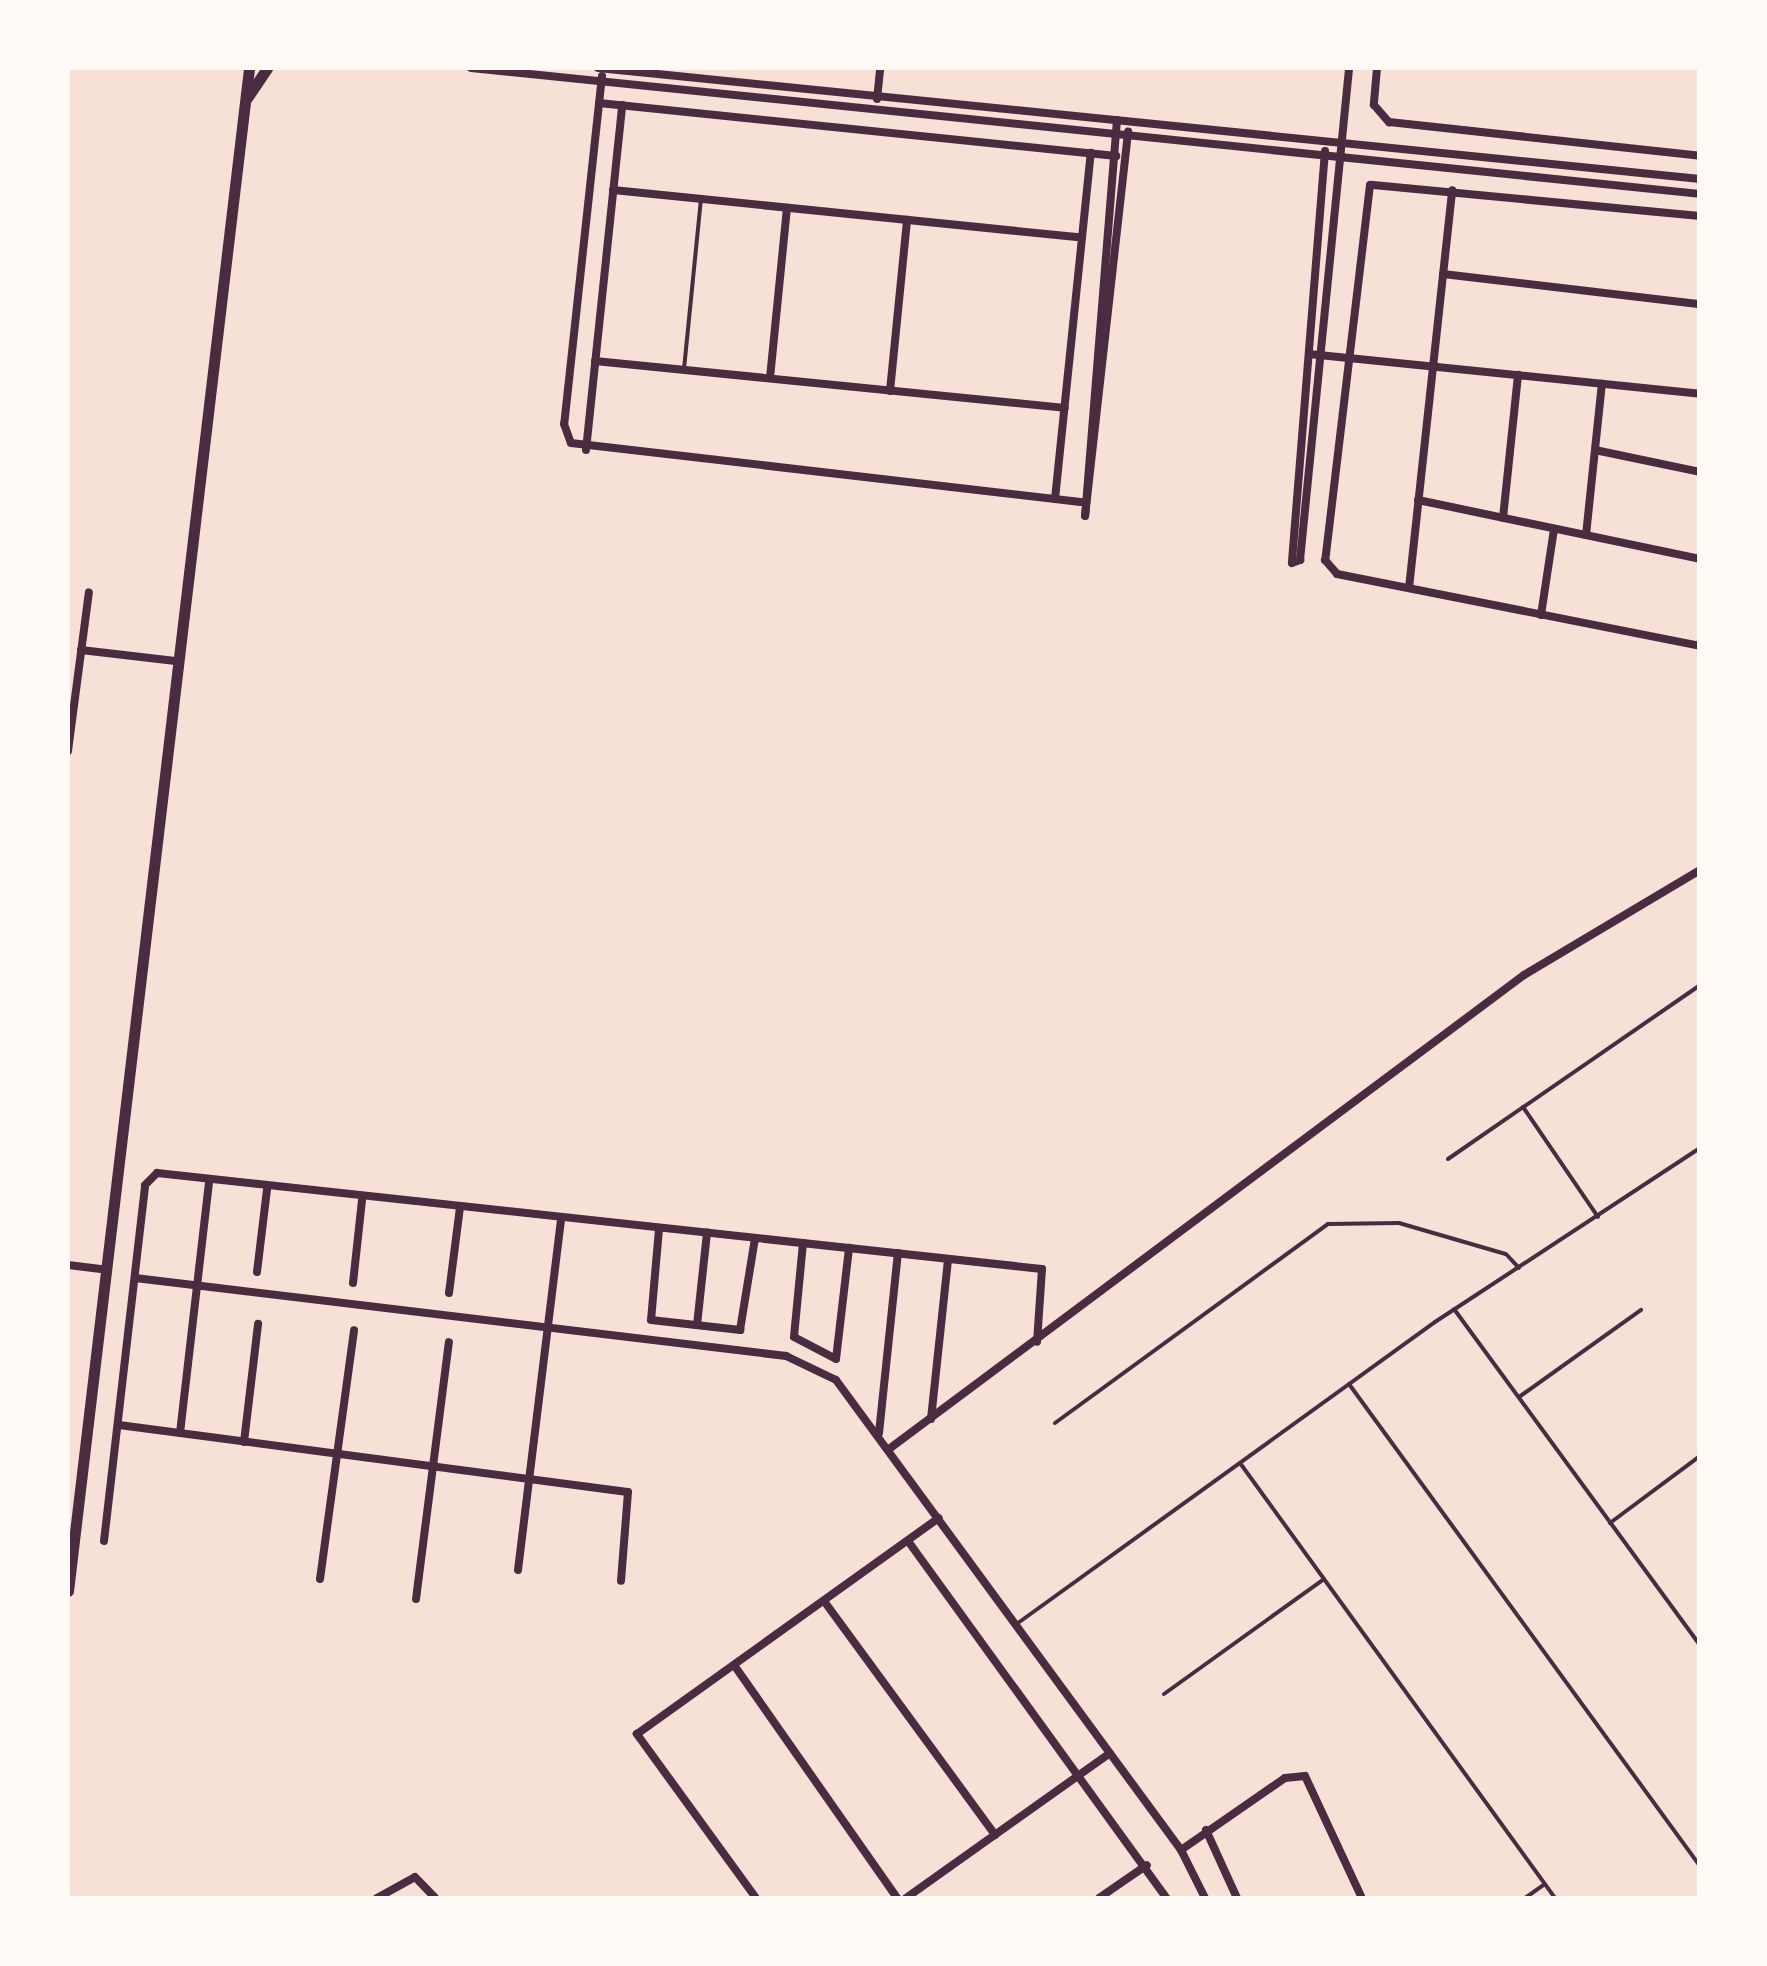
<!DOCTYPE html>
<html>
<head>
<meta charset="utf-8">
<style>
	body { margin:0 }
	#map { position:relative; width:1767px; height:1966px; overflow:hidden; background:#f7e1d7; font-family:"Work Sans",sans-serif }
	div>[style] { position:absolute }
	.service>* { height:4px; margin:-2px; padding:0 2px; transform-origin:2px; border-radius:2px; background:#4a2c40 }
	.minor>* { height:8px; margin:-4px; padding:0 4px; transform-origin:4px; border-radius:4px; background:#4a2c40 }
	.primary>* { height:11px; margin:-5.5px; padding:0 5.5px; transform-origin:5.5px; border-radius:5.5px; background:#4a2c40 }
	span { translate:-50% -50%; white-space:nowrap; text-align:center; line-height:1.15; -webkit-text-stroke:9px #fffaf5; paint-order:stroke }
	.frame { position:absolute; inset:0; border:70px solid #fffaf5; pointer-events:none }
</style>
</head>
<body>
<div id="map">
	<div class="service">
		<div style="left:684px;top:369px;width:171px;rotate:-84.3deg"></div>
		<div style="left:1523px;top:1107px;width:133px;rotate:55.7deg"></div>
		<div style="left:1448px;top:1159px;width:306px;rotate:-34.6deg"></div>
		<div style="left:1454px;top:1309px;width:416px;rotate:53.8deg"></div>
		<div style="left:1349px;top:1384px;width:596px;rotate:53.94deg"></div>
		<div style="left:1519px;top:1397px;width:150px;rotate:-35.5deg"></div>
		<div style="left:1055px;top:1423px;width:338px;rotate:-36.1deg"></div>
		<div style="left:1328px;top:1224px;width:71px;rotate:-0.8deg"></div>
		<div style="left:1399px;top:1223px;width:111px;rotate:16.2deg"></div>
		<div style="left:1506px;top:1254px;width:19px;rotate:47deg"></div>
		<div style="left:1240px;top:1463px;width:537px;rotate:54.09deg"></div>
		<div style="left:1610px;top:1523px;width:112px;rotate:-36.7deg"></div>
		<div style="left:1018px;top:1623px;width:514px;rotate:-35.82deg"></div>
		<div style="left:1435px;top:1322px;width:317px;rotate:-33.3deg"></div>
		<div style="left:1164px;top:1694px;width:197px;rotate:-35.7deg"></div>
		<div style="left:1525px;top:1898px;width:24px;rotate:-35deg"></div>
	</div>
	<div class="minor">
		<div style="left:471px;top:68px;width:1235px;rotate:5.85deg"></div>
		<div style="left:598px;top:68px;width:1108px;rotate:5.75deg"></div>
		<div style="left:1377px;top:68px;width:37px;rotate:95deg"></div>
		<div style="left:1374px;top:105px;width:23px;rotate:49deg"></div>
		<div style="left:1389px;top:122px;width:313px;rotate:6.2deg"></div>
		<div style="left:602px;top:76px;width:350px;rotate:96.2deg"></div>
		<div style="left:564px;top:424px;width:20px;rotate:70deg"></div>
		<div style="left:571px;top:443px;width:513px;rotate:6.6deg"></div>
		<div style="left:877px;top:99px;width:31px;rotate:-84deg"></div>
		<div style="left:599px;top:103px;width:520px;rotate:5.85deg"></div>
		<div style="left:1117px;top:120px;width:397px;rotate:94.6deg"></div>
		<div style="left:1085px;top:516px;width:387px;rotate:-83.6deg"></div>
		<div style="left:1325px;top:151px;width:413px;rotate:94.6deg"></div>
		<div style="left:1292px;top:563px;width:9px;rotate:-21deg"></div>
		<div style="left:1300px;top:560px;width:494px;rotate:-84.3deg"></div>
		<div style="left:613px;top:190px;width:471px;rotate:5.8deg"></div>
		<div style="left:1700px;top:216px;width:331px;rotate:-174.6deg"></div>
		<div style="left:1370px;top:185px;width:378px;rotate:96.8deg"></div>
		<div style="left:1325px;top:560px;width:18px;rotate:49deg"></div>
		<div style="left:1337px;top:574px;width:370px;rotate:11.2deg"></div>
		<div style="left:1443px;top:274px;width:259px;rotate:6.7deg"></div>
		<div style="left:1309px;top:354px;width:393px;rotate:5.8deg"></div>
		<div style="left:595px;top:361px;width:472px;rotate:5.7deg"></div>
		<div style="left:770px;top:378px;width:171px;rotate:-84.3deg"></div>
		<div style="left:890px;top:391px;width:172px;rotate:-84.3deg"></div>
		<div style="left:586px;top:450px;width:347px;rotate:-84deg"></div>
		<div style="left:1595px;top:450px;width:107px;rotate:11.8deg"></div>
		<div style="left:1055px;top:499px;width:348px;rotate:-84.1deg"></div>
		<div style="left:1418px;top:500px;width:288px;rotate:11.8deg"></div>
		<div style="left:1503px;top:518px;width:144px;rotate:-84deg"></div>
		<div style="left:1586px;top:535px;width:152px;rotate:-84deg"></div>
		<div style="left:1409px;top:588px;width:400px;rotate:-83.8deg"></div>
		<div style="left:1541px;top:615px;width:87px;rotate:-81.4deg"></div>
		<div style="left:81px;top:650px;width:95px;rotate:6.7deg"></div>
		<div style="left:68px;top:751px;width:160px;rotate:-82.5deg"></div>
		<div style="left:659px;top:1229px;width:91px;rotate:95deg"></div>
		<div style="left:651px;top:1320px;width:90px;rotate:6.4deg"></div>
		<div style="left:740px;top:1330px;width:93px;rotate:-80.7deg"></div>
		<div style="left:803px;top:1243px;width:94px;rotate:95.5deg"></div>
		<div style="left:794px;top:1337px;width:47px;rotate:27.6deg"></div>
		<div style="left:836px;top:1359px;width:112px;rotate:-83.3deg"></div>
		<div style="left:68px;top:1265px;width:39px;rotate:7deg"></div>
		<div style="left:257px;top:1272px;width:84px;rotate:-83.1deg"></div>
		<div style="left:135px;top:1278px;width:656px;rotate:6.83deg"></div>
		<div style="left:786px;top:1356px;width:55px;rotate:25.6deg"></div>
		<div style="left:836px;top:1380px;width:583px;rotate:53.72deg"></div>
		<div style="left:1181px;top:1850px;width:54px;rotate:63.4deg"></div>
		<div style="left:353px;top:1283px;width:83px;rotate:-83.8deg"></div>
		<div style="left:449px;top:1293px;width:87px;rotate:-82.7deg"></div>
		<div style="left:697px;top:1325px;width:93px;rotate:-83.8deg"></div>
		<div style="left:931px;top:1419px;width:161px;rotate:-83.9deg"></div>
		<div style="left:119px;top:1425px;width:513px;rotate:7.5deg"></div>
		<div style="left:628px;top:1492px;width:89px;rotate:94.5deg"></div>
		<div style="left:180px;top:1433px;width:254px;rotate:-83.4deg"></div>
		<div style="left:879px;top:1433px;width:181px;rotate:-84deg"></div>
		<div style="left:244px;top:1442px;width:119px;rotate:-83.2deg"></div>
		<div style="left:889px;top:1449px;width:792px;rotate:-36.74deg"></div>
		<div style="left:1524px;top:975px;width:205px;rotate:-30.8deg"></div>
		<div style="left:104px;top:1541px;width:358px;rotate:-83.4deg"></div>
		<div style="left:145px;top:1185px;width:17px;rotate:-45deg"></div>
		<div style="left:157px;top:1173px;width:890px;rotate:6.19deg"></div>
		<div style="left:1042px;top:1269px;width:73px;rotate:93.9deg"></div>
		<div style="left:908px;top:1541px;width:440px;rotate:54.1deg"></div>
		<div style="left:518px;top:1570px;width:354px;rotate:-83deg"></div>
		<div style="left:320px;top:1579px;width:251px;rotate:-82.2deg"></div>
		<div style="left:416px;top:1599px;width:259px;rotate:-82.7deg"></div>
		<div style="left:824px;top:1601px;width:290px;rotate:53.8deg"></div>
		<div style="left:734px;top:1665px;width:284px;rotate:55deg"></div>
		<div style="left:1206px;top:1830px;width:75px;rotate:65.5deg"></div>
		<div style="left:1181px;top:1850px;width:126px;rotate:-34.7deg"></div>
		<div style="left:1285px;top:1778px;width:20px;rotate:-6deg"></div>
		<div style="left:1305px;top:1776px;width:135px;rotate:65deg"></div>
		<div style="left:377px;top:1898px;width:43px;rotate:-28.9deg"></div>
		<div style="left:415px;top:1877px;width:29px;rotate:46deg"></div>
		<div style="left:756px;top:1898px;width:203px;rotate:-126deg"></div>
		<div style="left:637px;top:1734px;width:371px;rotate:-35.6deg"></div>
		<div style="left:906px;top:1898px;width:250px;rotate:-35.4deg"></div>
		<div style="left:1099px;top:1898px;width:58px;rotate:-34.5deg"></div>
	</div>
	<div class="primary">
		<div style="left:247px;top:98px;width:36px;rotate:-56deg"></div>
		<div style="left:68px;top:1591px;width:1534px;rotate:-83.22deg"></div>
	</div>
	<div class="frame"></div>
</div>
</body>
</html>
